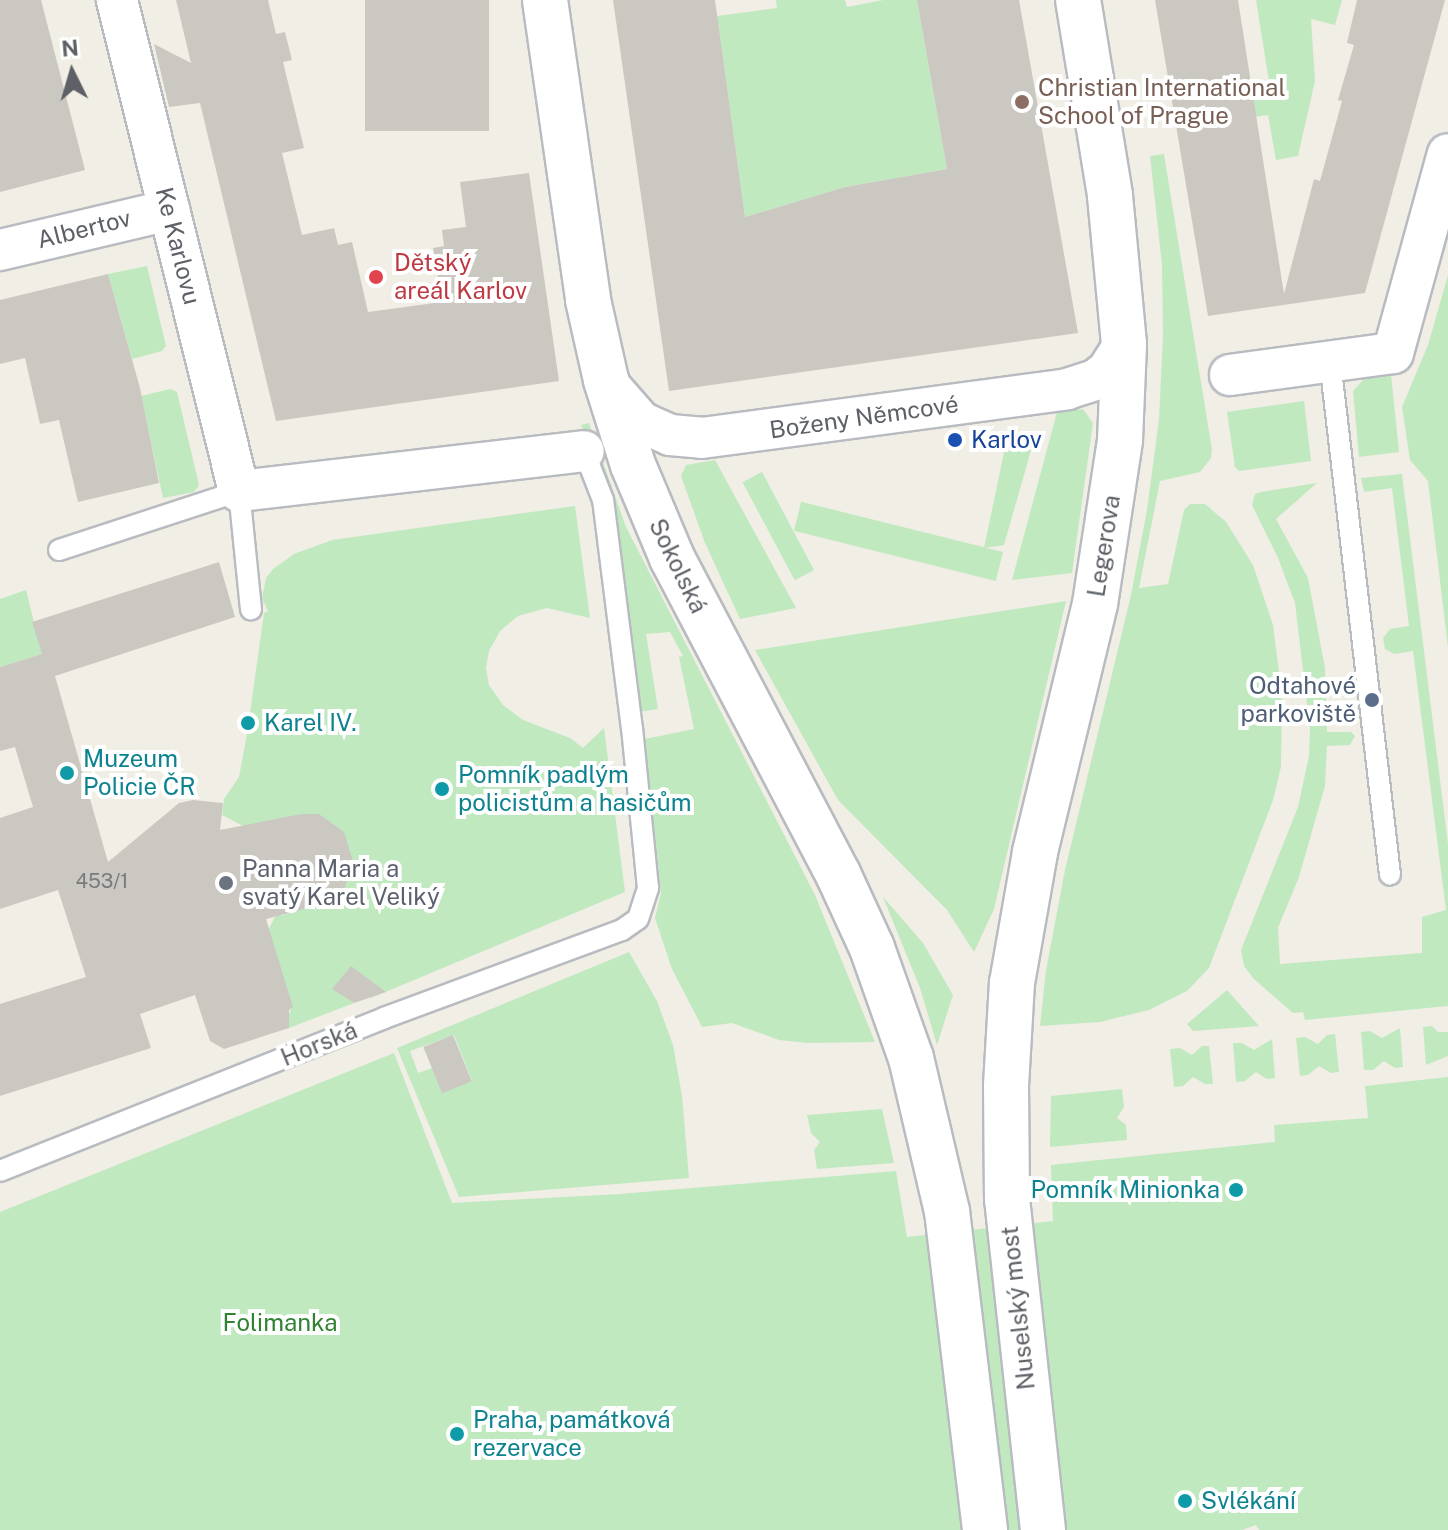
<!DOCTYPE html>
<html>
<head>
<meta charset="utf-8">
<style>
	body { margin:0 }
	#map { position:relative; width:1448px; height:1530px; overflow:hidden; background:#f0eee5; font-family:"Public Sans",sans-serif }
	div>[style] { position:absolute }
	.green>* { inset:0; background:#c1e9c0; transform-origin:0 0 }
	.building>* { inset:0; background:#cbc8c2; transform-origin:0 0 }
	.roads { filter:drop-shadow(2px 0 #b8bbc0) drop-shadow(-2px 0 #b8bbc0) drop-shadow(0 2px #b8bbc0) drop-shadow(0 -2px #b8bbc0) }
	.service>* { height:20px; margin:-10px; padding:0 10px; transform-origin:10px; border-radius:10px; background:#fff }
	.minor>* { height:40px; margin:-20px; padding:0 20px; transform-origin:20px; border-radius:20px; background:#fff }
	.secondary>* { height:44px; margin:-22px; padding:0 22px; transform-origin:22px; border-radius:22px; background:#fff }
	.dots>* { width:22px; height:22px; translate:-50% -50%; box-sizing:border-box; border:4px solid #fff; border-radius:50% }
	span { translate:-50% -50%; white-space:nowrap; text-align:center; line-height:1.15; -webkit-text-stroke:8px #fff; paint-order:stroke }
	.number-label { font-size:20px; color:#787b7e }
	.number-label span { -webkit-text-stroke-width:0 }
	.education-label { font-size:24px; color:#785e54 }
	.left { translate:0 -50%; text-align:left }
	.street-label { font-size:24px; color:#5d6167 }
	.health-label { font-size:24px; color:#be3a42 }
	.transit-label { font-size:24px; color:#164399 }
	.service-label { font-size:24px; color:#4e5e75 }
	.right { translate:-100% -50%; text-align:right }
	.culture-label { font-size:24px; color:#0d838f }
	.worship-label { font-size:24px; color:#5b616d }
	.park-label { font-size:24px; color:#308332 }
	.north { position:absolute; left:32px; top:32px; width:80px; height:80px; -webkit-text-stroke:6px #fff; paint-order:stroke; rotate:355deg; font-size:22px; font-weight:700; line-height:32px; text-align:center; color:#5d6167 }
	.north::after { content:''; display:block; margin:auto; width:28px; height:36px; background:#5d6167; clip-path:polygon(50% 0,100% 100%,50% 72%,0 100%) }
</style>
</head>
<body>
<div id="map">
	<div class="green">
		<div style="clip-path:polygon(776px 0,845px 0,847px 7px,883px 0,917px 0,947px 169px,845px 187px,745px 217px,717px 16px,777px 8px)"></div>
		<div style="clip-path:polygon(1256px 0,1342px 0,1335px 25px,1311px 19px,1315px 81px,1298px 156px,1276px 160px,1268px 115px,1254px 117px,1250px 92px,1270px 88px)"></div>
		<div style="clip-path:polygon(1164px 154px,1212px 450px,1211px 458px,1200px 472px,1160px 481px,1139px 588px,1168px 584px,1184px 510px,1190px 504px,1205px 504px,1226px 522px,1253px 565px,1273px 625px,1282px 695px,1281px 767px,1273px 800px,1209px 968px,1187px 991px,1149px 1010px,1100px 1022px,1040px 1026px,1046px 970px,1065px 870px,1131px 595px,1147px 510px,1159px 419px,1163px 336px,1162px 265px,1150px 156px)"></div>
		<div style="clip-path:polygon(147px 266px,166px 346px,162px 351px,132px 359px,108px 274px)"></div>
		<div style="clip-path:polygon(1448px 275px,1448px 647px,1428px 481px,1410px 460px,1402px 407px,1428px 345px)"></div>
		<div style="clip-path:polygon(1391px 374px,1399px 452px,1359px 457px,1353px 391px,1364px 379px)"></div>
		<div style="clip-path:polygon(170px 389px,177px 392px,199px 485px,194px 492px,163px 498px,141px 396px)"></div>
		<div style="clip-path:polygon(1304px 401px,1311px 461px,1239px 471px,1235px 467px,1227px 412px)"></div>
		<div style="clip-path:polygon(1083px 409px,1093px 423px,1072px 573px,1012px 580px,1057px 412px)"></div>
		<div style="clip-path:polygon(589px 423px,626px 527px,815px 895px,875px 1042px,808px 1043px,779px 1040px,732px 1023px,702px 1027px,672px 969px,655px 918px,661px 893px,645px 739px,694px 729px,679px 657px,683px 656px,670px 632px,646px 634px,658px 709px,638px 712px,612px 507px,581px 425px)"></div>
		<div style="clip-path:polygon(1034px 440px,1004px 545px,984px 548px,1006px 443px)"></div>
		<div style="clip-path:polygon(715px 460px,796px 608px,740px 619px,705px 543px,681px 476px,686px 465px)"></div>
		<div style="left:762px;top:472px;width:111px;height:22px;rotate:62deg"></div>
		<div style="clip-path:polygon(1402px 474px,1448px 844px,1448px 1006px,1305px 1020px,1303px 1012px,1293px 1013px,1254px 979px,1244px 966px,1241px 950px,1298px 807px,1309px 756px,1310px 729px,1295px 603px,1278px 558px,1252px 505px,1255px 494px,1261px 492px,1317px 483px,1276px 519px,1308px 578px,1325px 668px,1327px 732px,1351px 732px,1355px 736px,1350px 745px,1327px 746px,1325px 786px,1299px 877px,1278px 928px,1280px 964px,1422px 953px,1422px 917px,1446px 910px,1413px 651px,1394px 654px,1385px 649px,1383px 638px,1390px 629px,1409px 626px,1392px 488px,1364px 492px,1361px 478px)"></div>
		<div style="clip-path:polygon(575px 506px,590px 618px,547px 608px,518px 616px,500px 631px,489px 651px,486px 668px,489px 685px,503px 705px,523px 720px,570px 738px,583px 748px,604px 728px,625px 892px,371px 998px,372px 981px,335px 990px,354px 1003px,289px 1028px,286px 1022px,292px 1007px,261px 944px,279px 909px,281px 916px,291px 912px,335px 826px,310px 814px,299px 814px,298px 825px,290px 827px,287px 817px,253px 831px,222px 815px,224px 799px,239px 777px,247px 734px,264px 613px,268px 611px,262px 598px,266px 578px,273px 569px,294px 554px,332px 540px)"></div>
		<div style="left:1003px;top:552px;width:30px;height:208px;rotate:104deg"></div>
		<div style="clip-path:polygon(26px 590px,42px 654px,0 667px,0 599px)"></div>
		<div style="clip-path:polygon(1066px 601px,994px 909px,974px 952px,947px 910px,838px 800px,755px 650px)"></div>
		<div style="clip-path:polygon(883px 897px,923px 943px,953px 995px,937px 1045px,920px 988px)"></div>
		<div style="clip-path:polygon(evenodd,629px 952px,657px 1001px,673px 1045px,682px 1096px,689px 1178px,459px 1197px,397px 1048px,629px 952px,454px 1035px,472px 1081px,432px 1068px,418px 1073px,410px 1051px,454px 1035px)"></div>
		<div style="clip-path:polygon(1227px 990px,1259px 1026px,1193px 1031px,1187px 1024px)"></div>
		<div style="clip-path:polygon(1432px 1026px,1438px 1032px,1448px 1032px,1448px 1056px,1426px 1065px,1423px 1027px)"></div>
		<div style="clip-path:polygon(1400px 1028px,1403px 1067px,1395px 1068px,1384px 1061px,1373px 1070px,1364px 1070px,1361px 1032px,1370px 1031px,1382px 1038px)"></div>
		<div style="clip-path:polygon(1335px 1034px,1339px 1072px,1331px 1073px,1319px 1066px,1308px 1075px,1300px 1076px,1296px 1038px,1305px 1037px,1318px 1044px,1327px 1035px)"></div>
		<div style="clip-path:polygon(1272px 1039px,1275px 1078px,1267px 1079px,1256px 1072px,1245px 1081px,1236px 1082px,1233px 1043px,1242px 1043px,1254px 1050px)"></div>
		<div style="clip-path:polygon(1202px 1046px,1209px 1046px,1213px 1084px,1205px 1084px,1193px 1077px,1183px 1086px,1174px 1087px,1170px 1049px,1180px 1048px,1192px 1055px)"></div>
		<div style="clip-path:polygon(394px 1053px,452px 1203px,619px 1194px,896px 1171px,907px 1237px,1053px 1221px,1051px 1165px,1275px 1142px,1274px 1125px,1368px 1118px,1365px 1086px,1448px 1077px,1448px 1530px,1259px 1530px,1256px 1525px,1242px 1530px,0 1530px,0 1212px)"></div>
		<div style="clip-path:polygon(1122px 1089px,1124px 1107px,1117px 1118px,1126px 1125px,1127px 1140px,1050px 1147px,1051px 1096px)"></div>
		<div style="clip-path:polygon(882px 1109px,894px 1163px,817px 1169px,814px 1150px,820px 1142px,811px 1133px,807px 1115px)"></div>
	</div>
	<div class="building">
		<div style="clip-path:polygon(0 0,41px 0,85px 170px,0 192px)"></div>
		<div style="clip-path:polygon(176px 0,268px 0,276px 34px,285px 32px,292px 60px,283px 62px,304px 148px,282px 153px,302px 235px,334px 228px,338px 245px,352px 242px,368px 312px,442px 302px,433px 248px,444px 246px,442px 230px,466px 227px,460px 182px,529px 173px,559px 381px,276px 421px,200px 103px,169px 107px,154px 44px,191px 63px)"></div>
		<div style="left:365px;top:0;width:124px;height:131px"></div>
		<div style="clip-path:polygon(613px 0,715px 0,745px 217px,845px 187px,947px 169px,917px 0,1019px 0,1078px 333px,669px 391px)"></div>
		<div style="clip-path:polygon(1155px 0,1238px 0,1284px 294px,1314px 179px,1320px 181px,1342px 101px,1338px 100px,1354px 45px,1347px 43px,1357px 0,1445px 0,1365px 293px,1208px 316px)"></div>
		<div style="clip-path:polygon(108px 274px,140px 388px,159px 483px,78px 502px,59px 420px,40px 424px,25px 358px,0 364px,0 300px)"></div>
		<div style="clip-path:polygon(219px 562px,235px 617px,55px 676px,108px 862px,179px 803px,193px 800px,223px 803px,220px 830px,301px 814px,319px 814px,344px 832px,353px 861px,344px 890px,327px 903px,266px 919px,293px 1007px,289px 1010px,289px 1028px,224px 1049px,210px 1041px,195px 995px,140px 1014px,151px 1048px,0 1096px,0 1004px,86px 977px,58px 890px,0 909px,0 818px,33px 807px,15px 747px,0 751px,0 667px,42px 654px,32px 622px)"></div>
		<div style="clip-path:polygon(351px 966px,386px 992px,354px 1003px,332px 989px)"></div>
		<div style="left:453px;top:1035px;width:50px;height:32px;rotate:68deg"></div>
	</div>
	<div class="roads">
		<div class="service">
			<div style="left:1330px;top:361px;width:517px;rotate:83.34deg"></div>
			<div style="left:59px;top:550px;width:189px;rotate:-18.1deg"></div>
			<div style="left:239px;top:491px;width:119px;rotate:84.2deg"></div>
			<div style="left:0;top:1171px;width:413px;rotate:-21.7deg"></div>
			<div style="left:384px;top:1018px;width:254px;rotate:-20.3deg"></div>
			<div style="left:622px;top:930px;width:19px;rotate:-35deg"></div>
			<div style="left:638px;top:919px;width:33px;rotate:-72deg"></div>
			<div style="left:648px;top:888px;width:160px;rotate:-95.7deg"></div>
			<div style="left:632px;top:729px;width:231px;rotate:-97.2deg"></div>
			<div style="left:603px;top:500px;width:53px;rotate:-111.2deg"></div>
		</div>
		<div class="minor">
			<div style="left:117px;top:0;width:506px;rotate:76.05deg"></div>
			<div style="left:239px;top:491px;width:347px;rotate:-6.6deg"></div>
			<div style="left:0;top:250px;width:174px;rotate:-13.3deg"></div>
			<div style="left:1230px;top:375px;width:164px;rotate:-7.7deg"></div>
			<div style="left:1393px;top:353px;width:206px;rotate:-74.6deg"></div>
			<div style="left:608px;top:384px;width:50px;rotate:49deg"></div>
			<div style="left:641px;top:422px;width:32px;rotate:24deg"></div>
			<div style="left:670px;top:435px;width:32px;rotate:5deg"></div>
			<div style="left:702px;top:438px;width:368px;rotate:-7.6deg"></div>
			<div style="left:1067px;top:389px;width:32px;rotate:-18deg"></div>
			<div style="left:1097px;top:379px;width:14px;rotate:-39deg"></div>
			<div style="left:1108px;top:370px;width:31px;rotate:-58deg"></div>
		</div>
		<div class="secondary">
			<div style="left:545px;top:0;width:303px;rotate:81.8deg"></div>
			<div style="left:588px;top:300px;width:82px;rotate:77.3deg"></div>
			<div style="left:606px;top:380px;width:89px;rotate:72.4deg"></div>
			<div style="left:633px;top:465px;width:101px;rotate:67.2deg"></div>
			<div style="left:672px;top:558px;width:357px;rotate:62.3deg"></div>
			<div style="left:838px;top:874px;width:81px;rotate:65.3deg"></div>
			<div style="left:872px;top:948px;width:117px;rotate:70.5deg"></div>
			<div style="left:911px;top:1058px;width:157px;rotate:76.8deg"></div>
			<div style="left:947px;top:1211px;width:321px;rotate:83.2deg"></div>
			<div style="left:1043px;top:1530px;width:333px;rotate:-96.2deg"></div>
			<div style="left:1007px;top:1199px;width:113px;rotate:-90.5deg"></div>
			<div style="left:1006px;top:1086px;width:103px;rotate:-86.7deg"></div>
			<div style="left:1012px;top:983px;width:133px;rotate:-80deg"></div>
			<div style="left:1035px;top:852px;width:255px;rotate:-76.4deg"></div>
			<div style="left:1095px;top:604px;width:166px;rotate:-81.3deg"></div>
			<div style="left:1120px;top:440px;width:96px;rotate:-87.6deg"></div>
			<div style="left:1124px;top:344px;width:150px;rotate:-95.4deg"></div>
			<div style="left:1110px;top:195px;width:198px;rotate:-99.3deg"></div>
		</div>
	</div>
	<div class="dots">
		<div style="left:1022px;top:102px;background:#8d6e63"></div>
		<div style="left:376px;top:277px;background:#e0444e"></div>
		<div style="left:955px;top:440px;background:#1a4fb4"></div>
		<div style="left:1372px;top:700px;background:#5c6f8a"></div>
		<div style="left:248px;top:723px;background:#0f9aa8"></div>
		<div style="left:67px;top:773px;background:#0f9aa8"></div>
		<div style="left:442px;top:789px;background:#0f9aa8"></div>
		<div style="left:226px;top:883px;background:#6b7280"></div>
		<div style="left:1236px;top:1190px;background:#0f9aa8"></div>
		<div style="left:457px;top:1434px;background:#0f9aa8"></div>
		<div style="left:1185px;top:1501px;background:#0f9aa8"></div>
	</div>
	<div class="number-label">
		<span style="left:102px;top:881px">453/1</span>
	</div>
	<div class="education-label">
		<span class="left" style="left:1038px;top:102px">Christian International<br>School of Prague</span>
	</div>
	<div class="street-label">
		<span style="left:84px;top:229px;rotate:-14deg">Albertov</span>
		<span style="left:178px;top:246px;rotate:76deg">Ke Karlovu</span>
		<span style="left:864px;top:417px;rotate:-8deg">Boženy Němcové</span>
		<span style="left:1104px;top:546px;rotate:-81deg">Legerova</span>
		<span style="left:678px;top:566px;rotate:64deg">Sokolská</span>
		<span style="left:319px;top:1044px;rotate:-22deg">Horská</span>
		<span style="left:1018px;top:1308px;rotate:-96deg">Nuselský most</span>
	</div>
	<div class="health-label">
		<span class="left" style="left:394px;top:277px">Dětský<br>areál Karlov</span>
	</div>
	<div class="transit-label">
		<span class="left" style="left:971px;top:440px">Karlov</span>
	</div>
	<div class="service-label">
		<span class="right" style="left:1356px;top:700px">Odtahové<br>parkoviště</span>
	</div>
	<div class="culture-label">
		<span class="left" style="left:264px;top:723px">Karel IV.</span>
		<span class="left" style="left:83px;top:773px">Muzeum<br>Policie ČR</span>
		<span class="left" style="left:458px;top:789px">Pomník padlým<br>policistům a hasičům</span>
		<span class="right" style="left:1220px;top:1190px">Pomník Minionka</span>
		<span class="left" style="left:473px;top:1434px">Praha, památková<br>rezervace</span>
		<span class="left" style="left:1201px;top:1501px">Svlékání</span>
	</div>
	<div class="worship-label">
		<span class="left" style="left:242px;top:883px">Panna Maria a<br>svatý Karel Veliký</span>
	</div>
	<div class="park-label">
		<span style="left:280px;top:1323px">Folimanka</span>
	</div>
	<div class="north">N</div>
</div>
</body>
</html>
